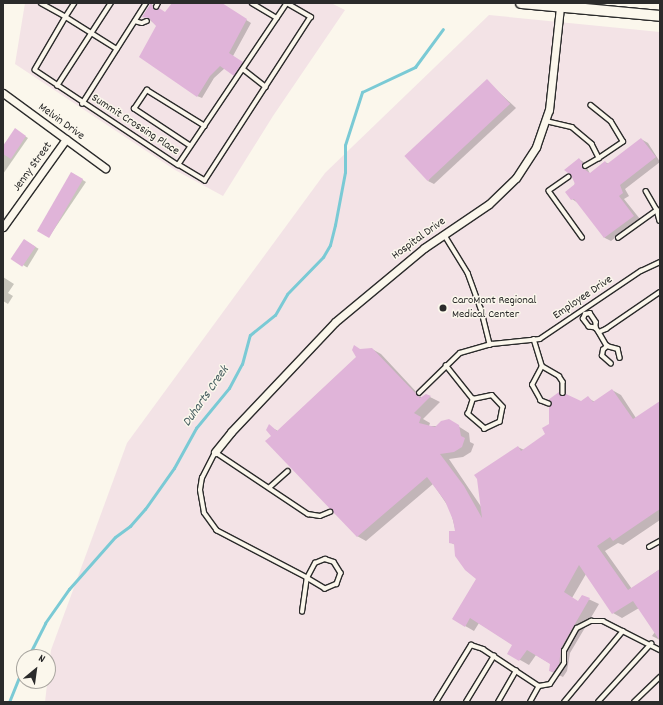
<!DOCTYPE html>
<html>
<head>
<meta charset="utf-8">
<style>
	body { margin:0 }
	#map { position:relative; width:663px; height:705px; overflow:hidden; background:#fbf7ec; font-family:Dekko,sans-serif }
	div>[style] { position:absolute }
	.built>* { inset:0; background:#f3e3e6 }
	.shadow>* { inset:0; background:#0003; transform-origin:0 0 }
	.stream>* { height:3px; margin:-1.5px; padding:0 1.5px; transform-origin:1.5px; border-radius:1.5px; background:#7acad5 }
	.building>* { inset:0; background:#e0b4d9; transform-origin:0 0 }
	.roads { filter:drop-shadow(1px 0 #2b2b2b) drop-shadow(-1px 0 #2b2b2b) drop-shadow(0 1px #2b2b2b) drop-shadow(0 -1px #2b2b2b) }
	.lane>* { height:3.5px; margin:-1.75px; padding:0 1.75px; transform-origin:1.75px; border-radius:1.75px; background:#fbf7ec }
	.street>* { height:7px; margin:-3.5px; padding:0 3.5px; transform-origin:3.5px; border-radius:3.5px; background:#fbf7ec }
	.secondary>* { height:10px; margin:-5px; padding:0 5px; transform-origin:5px; border-radius:5px; background:#fbf7ec }
	.dots>* { width:11px; height:11px; translate:-50% -50%; box-sizing:border-box; border:2px solid #fbf7ec; border-radius:50% }
	span { translate:-50% -50%; white-space:nowrap; text-align:center; line-height:1.15; -webkit-text-stroke:3px #fbf7ec; paint-order:stroke }
	.street-label { font-size:12px; color:#2b2b2b }
	.poi-label { font-size:12px; color:#2b2b2b }
	.left { translate:0 -50%; text-align:left }
	.water-label { font-size:13px; color:#435b5e; font-style:italic }
	.frame { position:absolute; inset:0; border:4px solid #2b2b2b; pointer-events:none }
	.north { position:absolute; left:16px; top:649px; width:40px; height:40px; box-sizing:border-box; background:#fbf7ec; border:1px solid #a8a59f; border-radius:50%; rotate:29deg; font-size:11px; font-weight:700; line-height:16px; text-align:center; color:#2b2b2b }
	.north::after { content:''; display:block; margin:auto; width:14px; height:18px; background:#2b2b2b; clip-path:polygon(50% 0,100% 100%,50% 72%,0 100%) }
</style>
</head>
<body>
<div id="map">
	<div class="built">
		<div style="clip-path:polygon(25px 3px,331px 3px,345px 10px,273px 116px,223px 196px,175px 170px,15px 64px)"></div>
		<div style="clip-path:polygon(489px 15px,660px 32px,660px 702px,45px 702px,51px 650px,127px 443px,325px 173px)"></div>
	</div>
	<div class="shadow">
		<div style="clip-path:polygon(176px 3px,220px 3px,251px 23px,233px 56px,246px 67px,239px 78px,225px 68px,214px 78px,202px 98px,197px 96px,157px 26px,144px 15px,151px 4px,165px 13px)"></div>
		<div style="clip-path:polygon(487px 81px,516px 108px,434px 184px,428px 181px)"></div>
		<div style="clip-path:polygon(15px 130px,28px 138px,3px 174px,3px 146px)"></div>
		<div style="clip-path:polygon(641px 139px,648px 143px,660px 162px,625px 189px,629px 196px,624px 199px,640px 219px,611px 241px,605px 238px,578px 203px,572px 199px,579px 159px,585px 163px,590px 174px,605px 162px,609px 164px)"></div>
		<div style="clip-path:polygon(72px 173px,86px 182px,49px 237px,45px 235px)"></div>
		<div style="left:24px;top:240px;width:17px;height:22px;rotate:31deg"></div>
		<div style="clip-path:polygon(3px 277px,14px 284px,8px 293px,13px 296px,8px 304px,3px 301px)"></div>
		<div style="clip-path:polygon(372px 349px,381px 354px,422px 398px,426px 395px,440px 402px,423px 419px,430px 423px,429px 426px,458px 426px,469px 433px,470px 442px,474px 444px,471px 452px,463px 457px,449px 459px,482px 508px,518px 447px,524px 450px,547px 434px,560px 393px,581px 402px,588px 398px,595px 402px,612px 390px,621px 395px,636px 418px,660px 403px,660px 520px,623px 545px,618px 543px,605px 551px,632px 589px,660px 569px,660px 640px,652px 636px,655px 632px,639px 608px,622px 618px,613px 613px,586px 574px,572px 598px,578px 602px,582px 596px,599px 604px,570px 653px,567px 671px,563px 677px,550px 671px,551px 664px,536px 655px,529px 665px,508px 653px,513px 645px,479px 623px,474px 631px,453px 619px,477px 579px,455px 545px,450px 542px,456px 532px,450px 509px,433px 484px,366px 541px,357px 536px,269px 426px,278px 431px,357px 357px,361px 350px)"></div>
	</div>
	<div class="stream">
		<div style="left:28px;top:657px;width:38px;rotate:-63deg"></div>
		<div style="left:45px;top:623px;width:42px;rotate:-54.8deg"></div>
		<div style="left:69px;top:589px;width:69px;rotate:-48.5deg"></div>
		<div style="left:115px;top:537px;width:19px;rotate:-36deg"></div>
		<div style="left:130px;top:526px;width:23px;rotate:-49deg"></div>
		<div style="left:145px;top:509px;width:50px;rotate:-54.7deg"></div>
		<div style="left:174px;top:468px;width:46px;rotate:-61.2deg"></div>
		<div style="left:196px;top:428px;width:52px;rotate:-50.5deg"></div>
		<div style="left:229px;top:388px;width:27px;rotate:-62deg"></div>
		<div style="left:242px;top:364px;width:30px;rotate:-75deg"></div>
		<div style="left:250px;top:335px;width:32px;rotate:-39deg"></div>
		<div style="left:275px;top:315px;width:24px;rotate:-60deg"></div>
		<div style="left:287px;top:294px;width:52px;rotate:-45.8deg"></div>
		<div style="left:323px;top:257px;width:14px;rotate:-60deg"></div>
		<div style="left:330px;top:245px;width:21px;rotate:-76deg"></div>
		<div style="left:335px;top:225px;width:54px;rotate:-79.3deg"></div>
		<div style="left:345px;top:172px;width:27px;rotate:-90deg"></div>
		<div style="left:345px;top:145px;width:56px;rotate:-72.2deg"></div>
		<div style="left:362px;top:92px;width:59px;rotate:-25.3deg"></div>
		<div style="left:415px;top:67px;width:47px;rotate:-53.6deg"></div>
		<div style="left:9px;top:702px;width:40px;rotate:-68deg"></div>
	</div>
	<div class="building">
		<div style="clip-path:polygon(151px 3px,154px 10px,159px 8px,165px 12px,172px 3px,222px 3px,247px 19px,229px 53px,243px 62px,234px 76px,220px 66px,210px 76px,197px 97px,139px 57px,156px 26px,149px 18px,142px 17px)"></div>
		<div style="left:487px;top:79px;width:34px;height:113px;rotate:47deg"></div>
		<div style="clip-path:polygon(15px 128px,26px 136px,11px 159px,3px 154px,3px 146px)"></div>
		<div style="clip-path:polygon(641px 138px,656px 157px,620px 185px,623px 193px,619px 196px,634px 216px,604px 238px,574px 199px,571px 200px,565px 192px,575px 184px,571px 175px,564px 170px,579px 158px,583px 164px,582px 168px,590px 173px,605px 161px,607px 164px)"></div>
		<div style="left:71px;top:172px;width:14px;height:68px;rotate:30deg"></div>
		<div style="left:24px;top:239px;width:14px;height:24px;rotate:34deg"></div>
		<div style="clip-path:polygon(354px 345px,360px 349px,372px 348px,420px 398px,426px 394px,431px 396px,414px 413px,421px 417px,419px 423px,435px 427px,441px 421px,449px 419px,459px 425px,461px 436px,465px 438px,462px 447px,454px 452px,440px 454px,464px 486px,482px 518px,477px 479px,474px 475px,518px 446px,521px 451px,545px 434px,542px 428px,549px 424px,549px 407px,552px 404px,548px 400px,559px 392px,562px 396px,566px 394px,581px 401px,588px 396px,593px 402px,612px 389px,633px 419px,660px 401px,660px 509px,613px 541px,610px 537px,597px 546px,628px 590px,660px 569px,660px 641px,633px 601px,612px 614px,579px 565px,564px 592px,578px 601px,582px 595px,590px 598px,561px 648px,559px 665px,554px 672px,549px 671px,550px 664px,527px 650px,519px 661px,507px 654px,512px 645px,470px 618px,465px 627px,452px 619px,476px 579px,465px 570px,455px 556px,454px 544px,449px 543px,449px 531px,455px 531px,453px 520px,445px 501px,427px 477px,357px 537px,265px 441px,271px 436px,266px 430px,269px 424px,277px 431px,356px 357px,352px 350px)"></div>
	</div>
	<div class="roads">
		<div class="lane">
			<div style="left:41px;top:3px;width:29px;rotate:29deg"></div>
			<div style="left:66px;top:17px;width:61px;rotate:120.3deg"></div>
			<div style="left:35px;top:70px;width:172px;rotate:33.6deg"></div>
			<div style="left:178px;top:165px;width:195px;rotate:-56.1deg"></div>
			<div style="left:287px;top:3px;width:28px;rotate:30deg"></div>
			<div style="left:311px;top:17px;width:195px;rotate:122.9deg"></div>
			<div style="left:205px;top:181px;width:31px;rotate:-149deg"></div>
			<div style="left:75px;top:3px;width:17px;rotate:123deg"></div>
			<div style="left:66px;top:17px;width:60px;rotate:32.1deg"></div>
			<div style="left:252px;top:3px;width:29px;rotate:31deg"></div>
			<div style="left:156px;top:7px;width:4px;rotate:-63deg"></div>
			<div style="left:135px;top:21px;width:7px;rotate:16deg"></div>
			<div style="left:142px;top:23px;width:5px;rotate:-22deg"></div>
			<div style="left:243px;top:69px;width:29px;rotate:38deg"></div>
			<div style="left:57px;top:86px;width:99px;rotate:-57deg"></div>
			<div style="left:82px;top:104px;width:120px;rotate:-57.6deg"></div>
			<div style="left:546px;top:121px;width:27px;rotate:13deg"></div>
			<div style="left:572px;top:127px;width:26px;rotate:40deg"></div>
			<div style="left:592px;top:144px;width:16px;rotate:63deg"></div>
			<div style="left:599px;top:158px;width:29px;rotate:-34deg"></div>
			<div style="left:623px;top:142px;width:23px;rotate:-121deg"></div>
			<div style="left:611px;top:122px;width:26px;rotate:-141deg"></div>
			<div style="left:190px;top:146px;width:67px;rotate:-146.5deg"></div>
			<div style="left:134px;top:109px;width:23px;rotate:-56deg"></div>
			<div style="left:147px;top:90px;width:68px;rotate:31.8deg"></div>
			<div style="left:585px;top:166px;width:16px;rotate:-30deg"></div>
			<div style="left:569px;top:177px;width:24px;rotate:145deg"></div>
			<div style="left:549px;top:191px;width:57px;rotate:54.3deg"></div>
			<div style="left:646px;top:191px;width:22px;rotate:60deg"></div>
			<div style="left:657px;top:210px;width:11px;rotate:75deg"></div>
			<div style="left:444px;top:234px;width:46px;rotate:58.4deg"></div>
			<div style="left:468px;top:273px;width:37px;rotate:70deg"></div>
			<div style="left:481px;top:308px;width:38px;rotate:76deg"></div>
			<div style="left:618px;top:238px;width:48px;rotate:-35.7deg"></div>
			<div style="left:590px;top:313px;width:11px;rotate:56deg"></div>
			<div style="left:596px;top:322px;width:6px;rotate:90deg"></div>
			<div style="left:596px;top:328px;width:7px;rotate:-172deg"></div>
			<div style="left:589px;top:327px;width:10px;rotate:-127deg"></div>
			<div style="left:583px;top:319px;width:5px;rotate:-68deg"></div>
			<div style="left:585px;top:314px;width:5px;rotate:-11deg"></div>
			<div style="left:596px;top:328px;width:5px;rotate:53deg"></div>
			<div style="left:599px;top:332px;width:8px;rotate:-23deg"></div>
			<div style="left:606px;top:329px;width:65px;rotate:-34.4deg"></div>
			<div style="left:599px;top:332px;width:16px;rotate:60deg"></div>
			<div style="left:534px;top:339px;width:28px;rotate:73deg"></div>
			<div style="left:611px;top:364px;width:12px;rotate:-138deg"></div>
			<div style="left:602px;top:356px;width:6px;rotate:-81deg"></div>
			<div style="left:603px;top:350px;width:6px;rotate:-45deg"></div>
			<div style="left:607px;top:346px;width:11px;rotate:15deg"></div>
			<div style="left:618px;top:349px;width:9px;rotate:77deg"></div>
			<div style="left:446px;top:365px;width:43px;rotate:51.5deg"></div>
			<div style="left:473px;top:399px;width:19px;rotate:-12deg"></div>
			<div style="left:492px;top:395px;width:16px;rotate:47deg"></div>
			<div style="left:503px;top:407px;width:15px;rotate:101deg"></div>
			<div style="left:500px;top:422px;width:17px;rotate:155deg"></div>
			<div style="left:485px;top:429px;width:23px;rotate:-139deg"></div>
			<div style="left:468px;top:414px;width:16px;rotate:-72deg"></div>
			<div style="left:419px;top:393px;width:57px;rotate:-44.3deg"></div>
			<div style="left:460px;top:353px;width:33px;rotate:-16deg"></div>
			<div style="left:492px;top:344px;width:48px;rotate:-5.9deg"></div>
			<div style="left:540px;top:339px;width:122px;rotate:-34deg"></div>
			<div style="left:641px;top:271px;width:21px;rotate:-25deg"></div>
			<div style="left:549px;top:404px;width:9px;rotate:-159deg"></div>
			<div style="left:541px;top:401px;width:18px;rotate:-119deg"></div>
			<div style="left:532px;top:385px;width:21px;rotate:-62deg"></div>
			<div style="left:542px;top:366px;width:20px;rotate:30deg"></div>
			<div style="left:559px;top:376px;width:7px;rotate:56deg"></div>
			<div style="left:563px;top:382px;width:11px;rotate:90deg"></div>
			<div style="left:269px;top:488px;width:25px;rotate:-42deg"></div>
			<div style="left:649px;top:547px;width:13px;rotate:-29deg"></div>
			<div style="left:325px;top:559px;width:9px;rotate:18deg"></div>
			<div style="left:334px;top:562px;width:13px;rotate:58deg"></div>
			<div style="left:341px;top:573px;width:12px;rotate:110deg"></div>
			<div style="left:337px;top:584px;width:13px;rotate:157deg"></div>
			<div style="left:325px;top:589px;width:21px;rotate:-149deg"></div>
			<div style="left:307px;top:578px;width:17px;rotate:-62deg"></div>
			<div style="left:315px;top:563px;width:11px;rotate:-22deg"></div>
			<div style="left:302px;top:612px;width:34px;rotate:-82deg"></div>
			<div style="left:307px;top:578px;width:102px;rotate:-152.4deg"></div>
			<div style="left:217px;top:531px;width:22px;rotate:-126deg"></div>
			<div style="left:204px;top:513px;width:23px;rotate:-100deg"></div>
			<div style="left:200px;top:490px;width:12px;rotate:-81deg"></div>
			<div style="left:202px;top:478px;width:29px;rotate:-63deg"></div>
			<div style="left:215px;top:452px;width:112px;rotate:33.7deg"></div>
			<div style="left:308px;top:514px;width:12px;rotate:9deg"></div>
			<div style="left:320px;top:516px;width:11px;rotate:-22deg"></div>
			<div style="left:436px;top:702px;width:67px;rotate:-58.4deg"></div>
			<div style="left:471px;top:645px;width:13px;rotate:18deg"></div>
			<div style="left:483px;top:649px;width:67px;rotate:33.5deg"></div>
			<div style="left:539px;top:686px;width:11px;rotate:-10deg"></div>
			<div style="left:550px;top:684px;width:25px;rotate:-56deg"></div>
			<div style="left:564px;top:663px;width:12px;rotate:-90deg"></div>
			<div style="left:564px;top:651px;width:26px;rotate:-61deg"></div>
			<div style="left:577px;top:628px;width:16px;rotate:-27deg"></div>
			<div style="left:591px;top:621px;width:12px"></div>
			<div style="left:603px;top:621px;width:64px;rotate:27deg"></div>
			<div style="left:466px;top:702px;width:54px;rotate:-58.7deg"></div>
			<div style="left:498px;top:702px;width:36px;rotate:-60deg"></div>
			<div style="left:530px;top:702px;width:18px;rotate:-61deg"></div>
			<div style="left:564px;top:702px;width:92px;rotate:-50.3deg"></div>
			<div style="left:598px;top:702px;width:79px;rotate:-47.6deg"></div>
			<div style="left:634px;top:702px;width:36px;rotate:-44deg"></div>
		</div>
		<div class="street">
			<div style="left:3px;top:93px;width:127px;rotate:36.3deg"></div>
			<div style="left:3px;top:227px;width:108px;rotate:-54.4deg"></div>
			<div style="left:215px;top:452px;width:26px;rotate:-51deg"></div>
			<div style="left:231px;top:432px;width:151px;rotate:-46.6deg"></div>
			<div style="left:335px;top:322px;width:116px;rotate:-39.7deg"></div>
			<div style="left:424px;top:248px;width:78px;rotate:-34.1deg"></div>
			<div style="left:489px;top:204px;width:37px;rotate:-44deg"></div>
			<div style="left:516px;top:178px;width:37px;rotate:-57deg"></div>
			<div style="left:536px;top:147px;width:39px;rotate:-71deg"></div>
			<div style="left:549px;top:110px;width:104px;rotate:-83.9deg"></div>
		</div>
		<div class="secondary">
			<div style="left:521px;top:3px;width:140px;rotate:5.3deg"></div>
		</div>
	</div>
	<div class="dots">
		<div style="left:443px;top:308px;background:#2b2b2b"></div>
	</div>
	<div class="street-label">
		<span style="left:61px;top:122px;rotate:36deg">Melvin Drive</span>
		<span style="left:135px;top:125px;rotate:33deg">Summit Crossing Place</span>
		<span style="left:33px;top:167px;rotate:-54deg">Jenny Street</span>
		<span style="left:419px;top:239px;rotate:-36deg">Hospital Drive</span>
		<span style="left:583px;top:298px;rotate:-34deg">Employee Drive</span>
	</div>
	<div class="poi-label">
		<span class="left" style="left:452px;top:308px">CaroMont Regional<br>Medical Center</span>
	</div>
	<div class="water-label">
		<span style="left:207px;top:397px;rotate:-55deg">Duharts Creek</span>
	</div>
	<div class="frame"></div>
	<div class="north">N</div>
</div>
</body>
</html>
